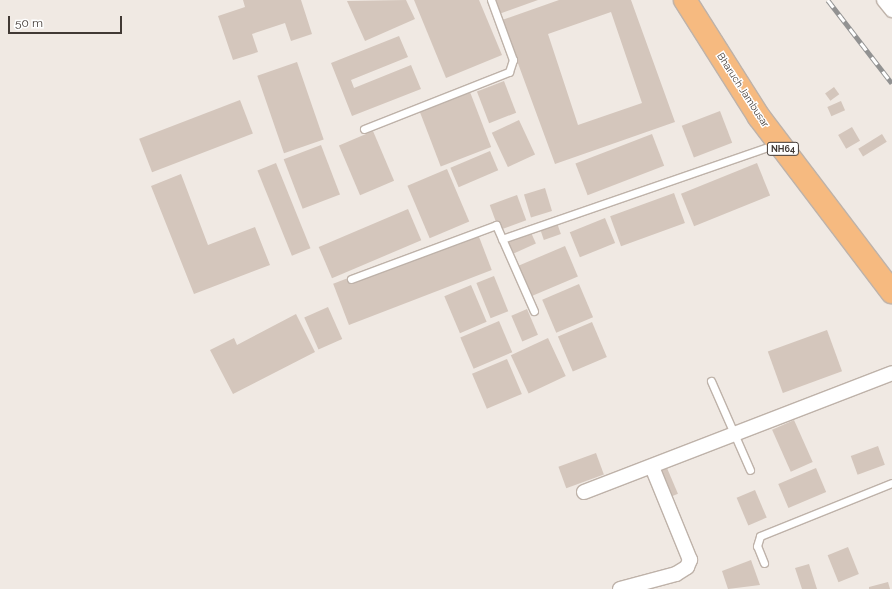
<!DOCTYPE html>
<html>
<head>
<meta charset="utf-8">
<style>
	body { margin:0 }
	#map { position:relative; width:892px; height:589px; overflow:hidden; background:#f0e9e3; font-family:Raleway,sans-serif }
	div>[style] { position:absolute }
	.building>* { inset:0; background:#d4c6bc; transform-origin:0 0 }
	.roads { filter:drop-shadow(1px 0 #beb2a9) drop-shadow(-1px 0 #beb2a9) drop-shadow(0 1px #beb2a9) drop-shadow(0 -1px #beb2a9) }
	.service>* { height:7px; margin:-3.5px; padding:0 3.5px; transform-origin:3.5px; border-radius:3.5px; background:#fff }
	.minor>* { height:14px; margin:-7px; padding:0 7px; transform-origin:7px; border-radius:7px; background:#fff }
	.trunk>* { height:22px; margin:-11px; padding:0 11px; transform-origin:11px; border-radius:11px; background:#f6ba80 }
	.rail>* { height:4.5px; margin-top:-2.25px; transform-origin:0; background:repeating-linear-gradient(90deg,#fff 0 9px,#929292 0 18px); box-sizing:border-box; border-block:1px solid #929292 }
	span { translate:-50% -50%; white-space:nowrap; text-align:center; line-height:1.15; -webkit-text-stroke:3px #fff; paint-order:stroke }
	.shield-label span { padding:1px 3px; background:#fff; border:1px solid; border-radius:3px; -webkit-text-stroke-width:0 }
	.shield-label { font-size:9px; color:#413934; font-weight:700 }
	.street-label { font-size:10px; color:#413934 }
	.scale { position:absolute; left:8px; top:16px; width:114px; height:18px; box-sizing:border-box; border:2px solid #413934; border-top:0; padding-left:5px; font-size:12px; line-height:14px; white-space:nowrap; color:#413934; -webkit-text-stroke:3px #fff; paint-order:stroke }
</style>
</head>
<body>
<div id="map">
	<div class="building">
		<div style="clip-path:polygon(243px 0,301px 0,312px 34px,291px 41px,285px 23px,252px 34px,258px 52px,233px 60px,218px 16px,245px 7px)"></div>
		<div style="clip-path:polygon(406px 0,415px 19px,365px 41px,347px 1px)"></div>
		<div style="clip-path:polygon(414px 0,479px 0,502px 55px,446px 78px)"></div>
		<div style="clip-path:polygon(494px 0,538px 0,499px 14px)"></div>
		<div style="clip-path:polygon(evenodd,559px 0,631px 0,675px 122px,555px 164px,502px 20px,559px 0,611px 12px,642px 103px,578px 125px,548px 34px,611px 12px)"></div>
		<div style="clip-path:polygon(399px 36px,408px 57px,351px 80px,354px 88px,411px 65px,421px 89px,352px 116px,331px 63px)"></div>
		<div style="left:297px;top:62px;width:82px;height:42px;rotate:71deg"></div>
		<div style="left:504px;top:81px;width:34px;height:29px;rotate:69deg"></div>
		<div style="left:834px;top:87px;width:9px;height:11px;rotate:54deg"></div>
		<div style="left:470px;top:92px;width:59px;height:54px;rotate:69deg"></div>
		<div style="left:240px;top:100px;width:36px;height:108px;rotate:69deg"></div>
		<div style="left:841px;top:101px;width:10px;height:15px;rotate:66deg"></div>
		<div style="left:720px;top:111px;width:34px;height:41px;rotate:69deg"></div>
		<div style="left:519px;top:120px;width:38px;height:30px;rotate:65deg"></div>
		<div style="left:852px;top:127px;width:16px;height:16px;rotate:60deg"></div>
		<div style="left:373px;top:131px;width:54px;height:37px;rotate:67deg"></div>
		<div style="left:652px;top:134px;width:34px;height:82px;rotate:69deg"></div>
		<div style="left:882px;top:134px;width:9px;height:28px;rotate:58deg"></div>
		<div style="left:321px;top:145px;width:53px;height:40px;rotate:69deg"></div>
		<div style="left:490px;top:151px;width:21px;height:43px;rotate:67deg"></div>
		<div style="left:276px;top:163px;width:92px;height:20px;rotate:68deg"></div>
		<div style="left:757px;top:163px;width:35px;height:82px;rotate:68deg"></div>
		<div style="left:447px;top:169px;width:57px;height:43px;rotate:67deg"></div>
		<div style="clip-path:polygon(181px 174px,208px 245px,255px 227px,270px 265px,194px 294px,151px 186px)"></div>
		<div style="left:545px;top:188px;width:24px;height:22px;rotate:73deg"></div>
		<div style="left:674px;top:193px;width:32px;height:68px;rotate:70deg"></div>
		<div style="left:517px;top:195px;width:27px;height:29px;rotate:70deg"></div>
		<div style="left:408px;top:209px;width:34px;height:97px;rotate:67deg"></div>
		<div style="left:555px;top:217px;width:18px;height:18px;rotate:71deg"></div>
		<div style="left:605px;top:218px;width:27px;height:38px;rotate:68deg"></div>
		<div style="left:529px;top:228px;width:17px;height:25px;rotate:66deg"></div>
		<div style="left:476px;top:229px;width:44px;height:153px;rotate:69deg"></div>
		<div style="left:565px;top:246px;width:33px;height:57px;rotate:67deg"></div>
		<div style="left:494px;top:276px;width:38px;height:19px;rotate:68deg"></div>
		<div style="left:579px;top:284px;width:36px;height:40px;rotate:67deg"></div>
		<div style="left:471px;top:285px;width:40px;height:29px;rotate:67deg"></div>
		<div style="left:328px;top:307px;width:35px;height:26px;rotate:66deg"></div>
		<div style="left:527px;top:309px;width:28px;height:17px;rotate:67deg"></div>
		<div style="clip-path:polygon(296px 314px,315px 352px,233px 394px,210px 350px,234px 338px,237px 345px)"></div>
		<div style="left:499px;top:321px;width:34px;height:42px;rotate:67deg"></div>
		<div style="left:592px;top:322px;width:38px;height:37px;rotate:67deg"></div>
		<div style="left:827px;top:330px;width:44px;height:63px;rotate:70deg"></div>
		<div style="left:548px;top:338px;width:42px;height:41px;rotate:65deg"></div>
		<div style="left:507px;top:359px;width:38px;height:38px;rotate:67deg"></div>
		<div style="left:794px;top:420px;width:46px;height:24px;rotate:66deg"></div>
		<div style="left:878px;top:446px;width:20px;height:29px;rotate:70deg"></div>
		<div style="left:596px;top:453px;width:23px;height:40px;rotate:70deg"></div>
		<div style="left:667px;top:468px;width:28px;height:11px;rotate:67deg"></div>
		<div style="left:816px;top:468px;width:26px;height:41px;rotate:67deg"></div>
		<div style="left:755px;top:490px;width:30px;height:20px;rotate:67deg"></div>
		<div style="left:848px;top:547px;width:29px;height:22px;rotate:68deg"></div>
		<div style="clip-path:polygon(751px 560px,760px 585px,728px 589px,722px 571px)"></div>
		<div style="clip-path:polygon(809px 564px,817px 589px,802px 589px,795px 568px)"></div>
		<div style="clip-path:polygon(888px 582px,890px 589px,869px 589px,869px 587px)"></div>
	</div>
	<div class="roads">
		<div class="service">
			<div style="left:364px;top:129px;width:156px;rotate:-21.5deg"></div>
			<div style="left:509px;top:72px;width:13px;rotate:-72deg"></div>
			<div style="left:513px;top:60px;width:64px;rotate:-110.1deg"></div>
			<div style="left:502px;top:239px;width:290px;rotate:-19.1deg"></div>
			<div style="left:351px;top:279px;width:155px;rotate:-20.4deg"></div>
			<div style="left:496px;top:225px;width:94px;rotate:66.2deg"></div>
			<div style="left:711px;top:381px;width:97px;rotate:66.3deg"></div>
			<div style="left:764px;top:563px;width:18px;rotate:-112deg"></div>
			<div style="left:757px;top:546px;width:10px;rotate:-73deg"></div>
			<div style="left:760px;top:536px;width:142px;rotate:-21.9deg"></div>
		</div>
		<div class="minor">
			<div style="left:884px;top:0;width:13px;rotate:51deg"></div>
			<div style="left:584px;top:492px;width:330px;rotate:-21.1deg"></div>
			<div style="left:620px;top:589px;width:58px;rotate:-15deg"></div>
			<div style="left:676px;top:574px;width:13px;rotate:-32deg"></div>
			<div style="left:687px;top:567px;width:8px;rotate:-67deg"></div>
			<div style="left:690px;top:560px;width:100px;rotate:-112.2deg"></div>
		</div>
		<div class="trunk">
			<div style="left:685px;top:0;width:138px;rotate:57.7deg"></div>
			<div style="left:759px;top:117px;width:220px;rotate:52.8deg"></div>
		</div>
	</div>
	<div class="rail">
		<div style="left:828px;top:0;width:105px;rotate:52.4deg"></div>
	</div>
	<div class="shield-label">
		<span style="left:783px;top:149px">NH64</span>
	</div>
	<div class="street-label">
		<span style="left:743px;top:90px;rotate:57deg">Bharuch Jambusar</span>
	</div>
	<div class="scale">50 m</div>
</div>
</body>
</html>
